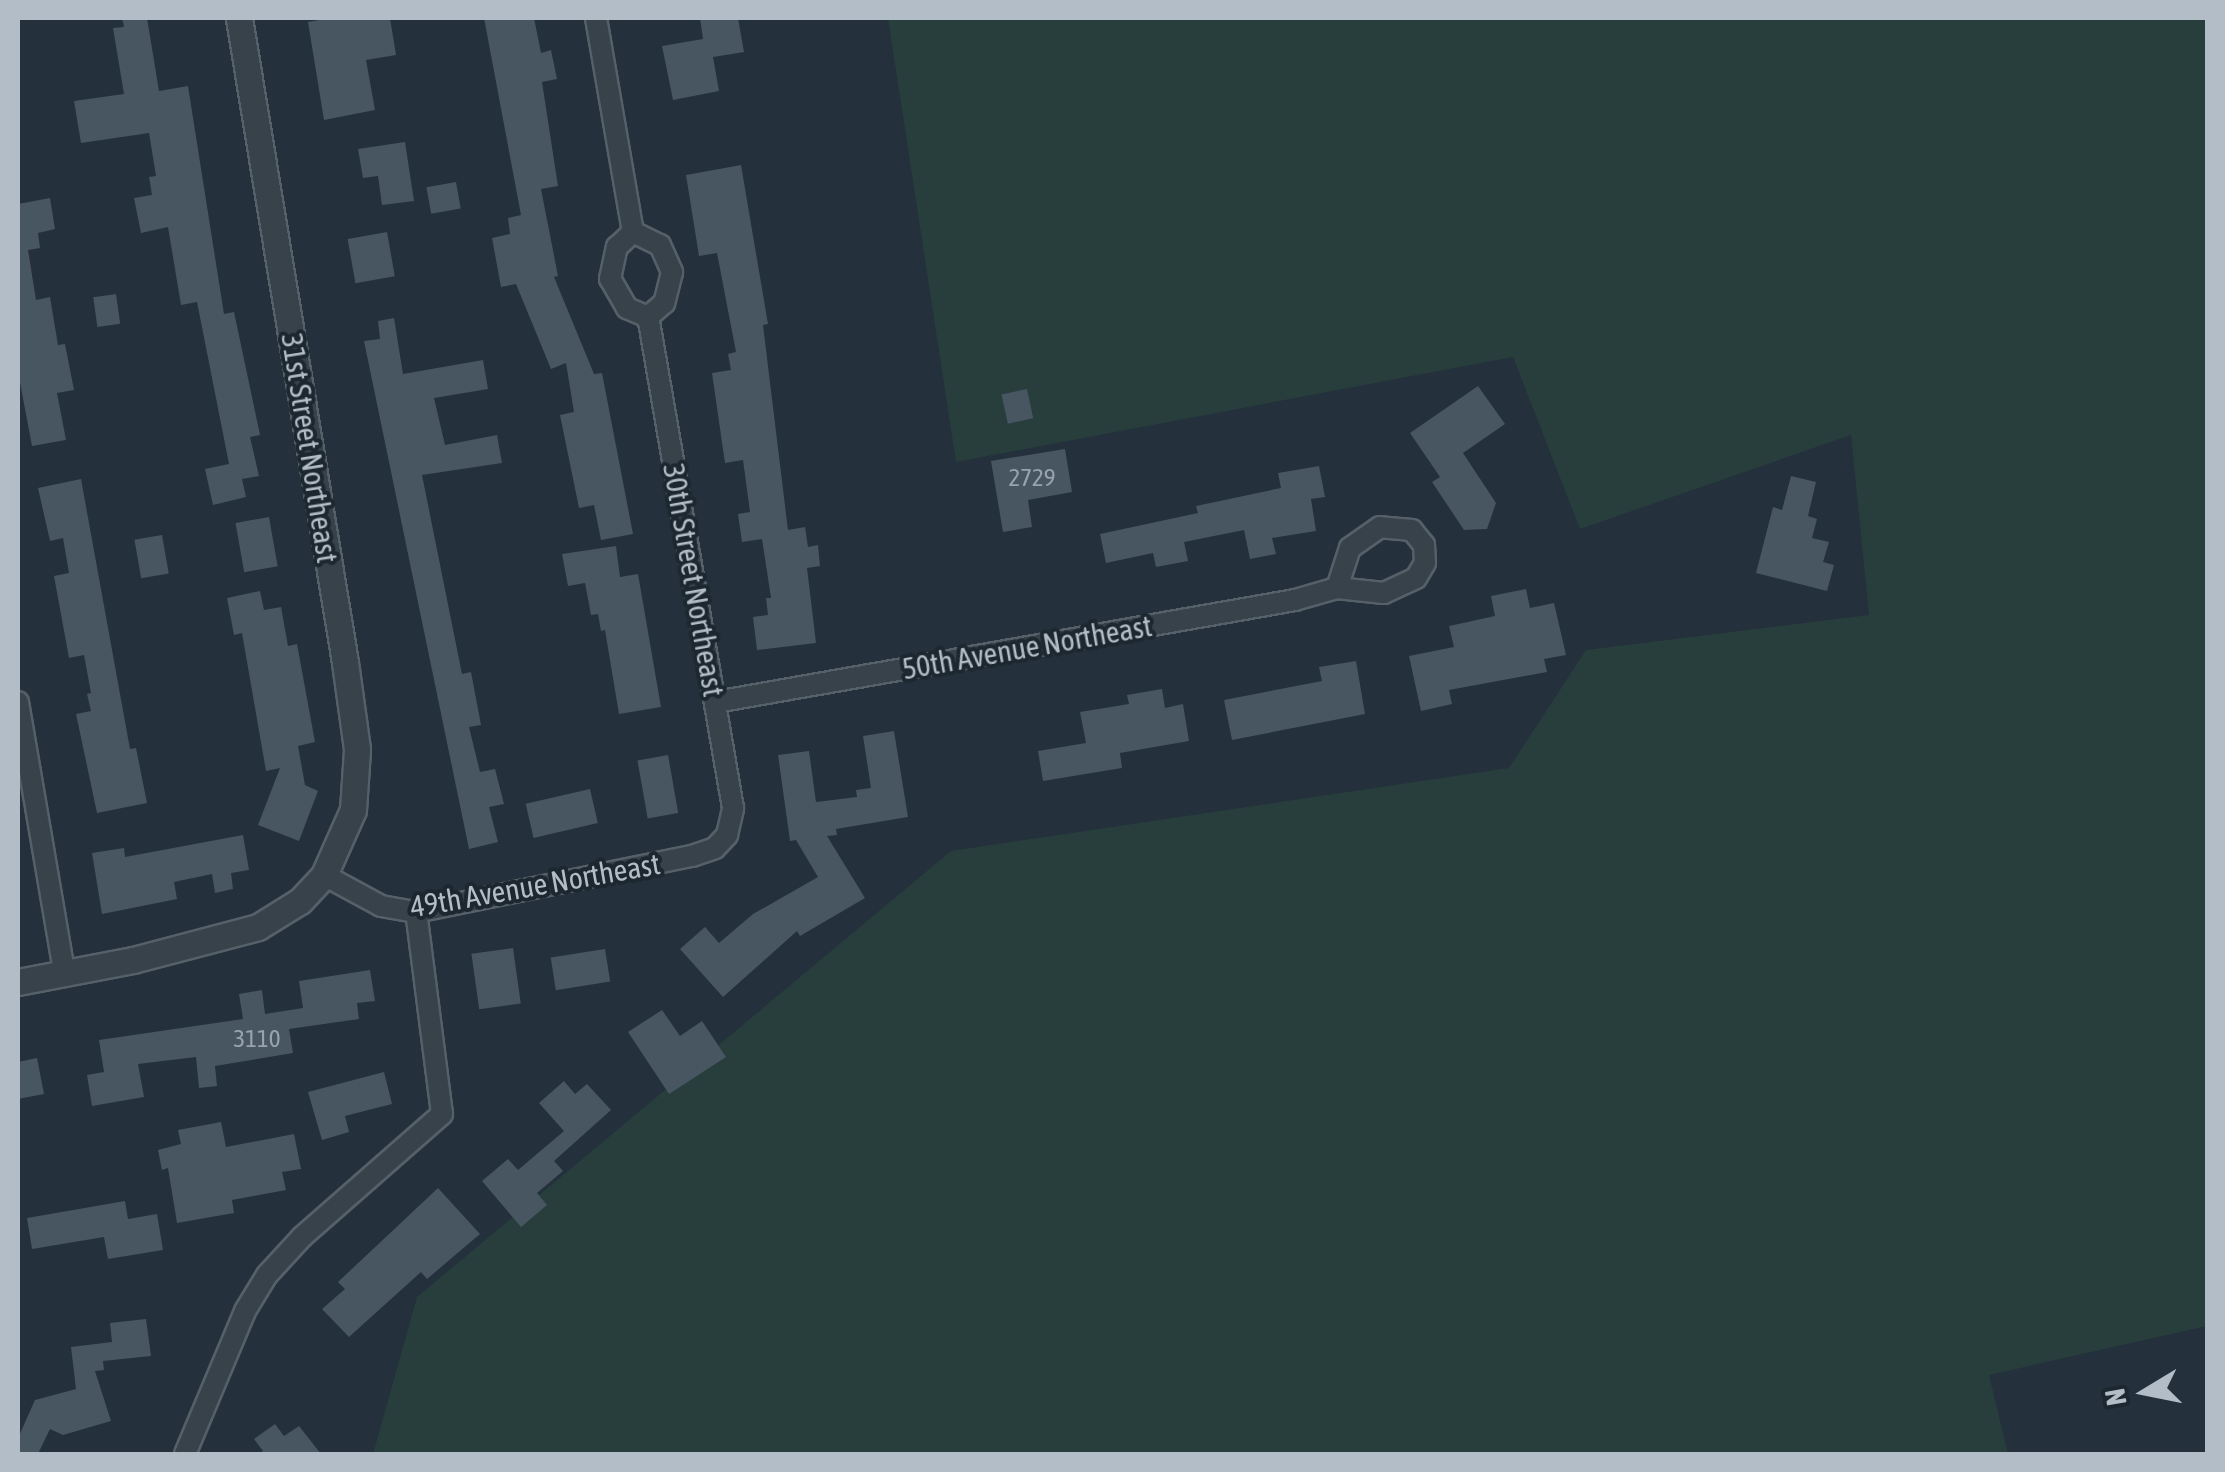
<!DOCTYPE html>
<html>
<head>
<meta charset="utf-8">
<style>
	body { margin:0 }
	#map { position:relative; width:2225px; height:1472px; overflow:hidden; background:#24303b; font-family:"Asap Condensed",sans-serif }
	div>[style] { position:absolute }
	.green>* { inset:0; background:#273e3d }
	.building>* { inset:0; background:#485662; transform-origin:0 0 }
	.roads { filter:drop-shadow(2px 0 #566069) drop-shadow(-2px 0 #566069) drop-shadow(0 2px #566069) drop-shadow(0 -2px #566069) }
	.minor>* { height:20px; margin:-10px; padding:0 10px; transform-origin:10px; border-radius:10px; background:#38424b }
	.tertiary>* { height:25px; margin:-12.5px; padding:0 12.5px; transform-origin:12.5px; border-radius:12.5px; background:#38424b }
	span { translate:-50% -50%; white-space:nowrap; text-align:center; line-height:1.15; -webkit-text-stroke:8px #1d2730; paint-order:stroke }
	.number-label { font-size:25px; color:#98a3ae }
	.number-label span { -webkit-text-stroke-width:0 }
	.street-label { font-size:30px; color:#b3bdc7 }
	.frame { position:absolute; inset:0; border:20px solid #b3bdc7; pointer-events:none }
	.north { position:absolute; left:2095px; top:1342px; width:100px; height:100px; -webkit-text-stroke:8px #1d2730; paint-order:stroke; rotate:260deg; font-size:28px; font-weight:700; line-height:40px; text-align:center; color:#b3bdc7 }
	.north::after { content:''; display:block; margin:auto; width:35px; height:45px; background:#b3bdc7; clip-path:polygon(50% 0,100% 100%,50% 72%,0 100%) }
</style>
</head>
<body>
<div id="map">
	<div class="green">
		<div style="clip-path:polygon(888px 18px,2207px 18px,2207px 1326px,1989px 1375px,2008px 1454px,373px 1454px,417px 1297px,951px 851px,1509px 768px,1586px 650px,1869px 615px,1851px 435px,1580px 529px,1513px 357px,956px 462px)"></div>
	</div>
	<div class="building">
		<div style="clip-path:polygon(122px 18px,147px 18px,159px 91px,188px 86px,224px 314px,234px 312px,260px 435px,250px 437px,259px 476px,242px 479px,246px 497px,213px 505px,205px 469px,229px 464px,197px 302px,181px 305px,168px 227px,141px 233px,134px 198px,152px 195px,149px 177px,156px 176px,149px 133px,81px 143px,74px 101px,124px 94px,113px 28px,124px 27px)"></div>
		<div style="clip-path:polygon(331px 18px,390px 18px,396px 55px,366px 60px,375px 110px,324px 120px,308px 22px)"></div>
		<div style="clip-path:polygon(484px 18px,534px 18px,541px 53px,551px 50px,557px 79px,542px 82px,558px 186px,541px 189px,558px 276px,554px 277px,594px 374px,602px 373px,633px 534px,601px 540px,594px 505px,579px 508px,560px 415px,574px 412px,566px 363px,551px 369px,516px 284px,501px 287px,492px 238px,510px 234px,508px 218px,521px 215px)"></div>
		<div style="clip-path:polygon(700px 18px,738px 18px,744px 52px,713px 57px,719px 91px,673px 100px,662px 46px,703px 39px)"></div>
		<div style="clip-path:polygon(405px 142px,414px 201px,382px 205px,378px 176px,363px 178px,358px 149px)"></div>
		<div style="clip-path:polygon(741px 165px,768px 324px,763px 325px,788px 530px,805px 527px,808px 547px,818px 545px,820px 566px,807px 568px,816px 643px,757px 650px,753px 617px,768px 615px,766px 598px,771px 598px,762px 539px,742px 542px,738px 514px,750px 512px,743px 460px,725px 463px,712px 373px,731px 370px,728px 354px,736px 352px,717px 253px,699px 256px,686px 175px)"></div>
		<div style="left:456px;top:182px;width:27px;height:30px;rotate:80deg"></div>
		<div style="clip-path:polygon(50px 198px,55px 229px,38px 233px,40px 248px,28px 250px,36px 300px,50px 297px,58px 345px,65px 344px,74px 390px,57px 393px,66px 440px,32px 446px,18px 372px,18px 204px)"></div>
		<div style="left:387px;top:232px;width:45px;height:40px;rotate:80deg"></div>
		<div style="left:116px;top:294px;width:30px;height:23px;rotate:82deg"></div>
		<div style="clip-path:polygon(394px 318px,403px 374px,483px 360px,488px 389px,434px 398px,445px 445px,497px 435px,502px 463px,422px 475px,462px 674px,471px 672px,481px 725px,469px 727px,480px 772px,495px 769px,504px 804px,489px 807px,498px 842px,469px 849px,364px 341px,380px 339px,378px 321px)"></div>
		<div style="clip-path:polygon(1478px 386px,1505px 424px,1463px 453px,1496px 503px,1487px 529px,1464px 530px,1432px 482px,1440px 477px,1410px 433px)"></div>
		<div style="left:1027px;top:389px;width:30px;height:26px;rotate:78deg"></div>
		<div style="clip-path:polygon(1065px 449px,1072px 492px,1028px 500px,1032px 527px,1003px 532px,991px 461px)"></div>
		<div style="clip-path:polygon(1319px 466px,1325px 497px,1311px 499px,1316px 531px,1272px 538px,1276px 554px,1250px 559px,1244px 530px,1184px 542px,1188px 561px,1156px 567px,1153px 553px,1106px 563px,1100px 534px,1198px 513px,1196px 506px,1281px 488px,1278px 473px)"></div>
		<div style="clip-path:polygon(1791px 476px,1816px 482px,1808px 516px,1817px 519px,1812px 538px,1829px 542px,1823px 562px,1834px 565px,1827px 591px,1756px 573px,1773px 507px,1782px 510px)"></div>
		<div style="clip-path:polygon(81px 479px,130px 749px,136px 748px,147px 803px,97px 813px,76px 714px,91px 711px,87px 694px,91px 693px,84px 655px,69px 658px,54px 576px,69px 573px,63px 538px,50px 541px,38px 488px)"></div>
		<div style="left:269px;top:517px;width:50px;height:34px;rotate:80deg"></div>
		<div style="left:162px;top:535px;width:39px;height:28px;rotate:80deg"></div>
		<div style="clip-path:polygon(616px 546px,620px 577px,638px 574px,661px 707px,619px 714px,605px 630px,601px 631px,598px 614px,591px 615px,585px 583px,568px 586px,562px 554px)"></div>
		<div style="clip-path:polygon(1526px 589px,1530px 608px,1554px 603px,1566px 655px,1544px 659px,1547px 672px,1449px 690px,1452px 704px,1421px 711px,1409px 656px,1454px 647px,1449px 626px,1495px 616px,1491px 596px)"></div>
		<div style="clip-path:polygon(260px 591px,264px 610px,281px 607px,288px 646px,297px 644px,315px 742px,298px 746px,305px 785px,318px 791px,299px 841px,258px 825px,280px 768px,266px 771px,242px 633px,234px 635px,227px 598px)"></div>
		<div style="clip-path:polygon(1356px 661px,1365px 714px,1232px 740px,1224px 700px,1322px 681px,1319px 667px)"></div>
		<div style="clip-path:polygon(1162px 689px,1165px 708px,1183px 704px,1189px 741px,1120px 753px,1122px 768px,1043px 781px,1038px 751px,1086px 743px,1080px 712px,1129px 704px,1127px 695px)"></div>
		<div style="clip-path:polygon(894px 731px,908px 817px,836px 829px,837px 835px,827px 836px,865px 898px,800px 936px,797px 931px,723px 997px,680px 949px,705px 927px,719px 943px,753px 914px,818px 877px,796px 840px,790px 841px,778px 755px,809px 751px,816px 802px,857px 797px,856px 790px,871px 788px,863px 736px)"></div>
		<div style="left:668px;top:755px;width:59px;height:31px;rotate:80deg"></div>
		<div style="left:590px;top:789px;width:35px;height:66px;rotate:77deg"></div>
		<div style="clip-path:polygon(243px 835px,249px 870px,231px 873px,233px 889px,215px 893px,212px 874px,174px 882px,177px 899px,102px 914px,92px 853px,124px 848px,125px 857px)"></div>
		<div style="left:513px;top:948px;width:56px;height:42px;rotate:82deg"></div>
		<div style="left:605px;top:949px;width:33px;height:55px;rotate:81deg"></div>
		<div style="clip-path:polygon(370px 970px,375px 1001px,357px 1003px,359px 1019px,289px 1029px,293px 1053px,215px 1066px,217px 1086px,199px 1088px,196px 1057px,138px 1064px,144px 1097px,92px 1106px,87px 1075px,104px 1072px,99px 1040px,243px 1019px,239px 994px,262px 990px,265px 1014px,303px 1008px,299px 981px)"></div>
		<div style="clip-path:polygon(662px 1010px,680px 1036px,702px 1021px,726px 1057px,669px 1094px,628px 1032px)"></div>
		<div style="clip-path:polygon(37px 1058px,44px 1094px,18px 1099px,18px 1062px)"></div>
		<div style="clip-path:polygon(384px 1072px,392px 1104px,345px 1116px,349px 1132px,322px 1140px,308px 1092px)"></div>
		<div style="clip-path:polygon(564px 1081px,575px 1094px,587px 1084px,611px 1110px,554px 1161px,563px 1171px,537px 1193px,547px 1205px,521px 1227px,482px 1181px,508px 1159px,518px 1170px,564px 1131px,539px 1103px)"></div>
		<div style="clip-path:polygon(221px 1122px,226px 1147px,294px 1134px,301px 1169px,282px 1172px,286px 1190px,232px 1200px,234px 1213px,177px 1223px,168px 1168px,162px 1170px,158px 1150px,181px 1144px,178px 1130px)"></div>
		<div style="clip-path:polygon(438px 1188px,480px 1234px,427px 1279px,421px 1272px,349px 1337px,322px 1309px,345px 1289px,338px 1282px)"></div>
		<div style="clip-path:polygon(125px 1201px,128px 1219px,157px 1214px,163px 1250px,108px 1259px,104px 1237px,32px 1249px,27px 1218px)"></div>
		<div style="clip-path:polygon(146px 1319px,151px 1356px,103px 1361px,104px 1370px,95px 1371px,111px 1421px,63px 1435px,50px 1429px,38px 1454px,18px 1454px,18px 1438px,35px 1400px,76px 1389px,71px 1347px,112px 1342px,110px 1323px)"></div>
		<div style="clip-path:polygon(275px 1424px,284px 1436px,299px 1426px,321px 1454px,258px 1454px,263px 1451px,254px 1439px)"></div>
	</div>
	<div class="roads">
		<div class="minor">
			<div style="left:596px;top:18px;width:217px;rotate:80.2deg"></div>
			<div style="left:633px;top:232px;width:30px;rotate:26deg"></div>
			<div style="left:660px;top:245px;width:30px;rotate:66deg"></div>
			<div style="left:672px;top:272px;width:32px;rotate:104deg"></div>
			<div style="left:664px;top:303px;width:21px;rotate:139deg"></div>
			<div style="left:648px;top:317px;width:23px;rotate:-157deg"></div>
			<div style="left:627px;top:308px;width:34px;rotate:-120deg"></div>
			<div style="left:610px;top:279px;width:33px;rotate:-78deg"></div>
			<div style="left:617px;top:247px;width:22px;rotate:-43deg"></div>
			<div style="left:18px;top:702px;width:274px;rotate:80.3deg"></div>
			<div style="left:716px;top:702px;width:588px;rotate:-9.99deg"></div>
			<div style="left:1295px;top:600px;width:44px;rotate:-15.9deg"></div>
			<div style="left:1337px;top:588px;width:47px;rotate:6.1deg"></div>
			<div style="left:1384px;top:593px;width:35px;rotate:-25deg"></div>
			<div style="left:1416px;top:578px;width:17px;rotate:-59deg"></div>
			<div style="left:1425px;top:563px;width:18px;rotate:-93deg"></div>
			<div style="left:1424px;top:545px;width:19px;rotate:-129deg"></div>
			<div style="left:1412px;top:530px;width:32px;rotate:-175deg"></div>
			<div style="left:1380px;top:527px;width:37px;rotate:145deg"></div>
			<div style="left:1350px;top:548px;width:42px;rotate:108deg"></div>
			<div style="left:324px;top:875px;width:65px;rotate:28.5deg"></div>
			<div style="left:381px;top:906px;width:36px;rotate:10deg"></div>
			<div style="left:416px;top:912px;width:282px;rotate:-11.5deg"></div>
			<div style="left:692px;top:856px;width:24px;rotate:-19deg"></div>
			<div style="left:715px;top:848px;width:18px;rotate:-47deg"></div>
			<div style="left:727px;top:835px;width:28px;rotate:-77deg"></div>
			<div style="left:733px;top:808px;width:498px;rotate:-99.8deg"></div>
			<div style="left:185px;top:1454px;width:155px;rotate:-67.2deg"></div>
			<div style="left:245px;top:1311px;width:42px;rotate:-58.6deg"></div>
			<div style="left:267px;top:1275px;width:52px;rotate:-47.4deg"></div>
			<div style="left:302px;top:1237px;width:186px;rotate:-41.3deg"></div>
			<div style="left:442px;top:1114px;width:204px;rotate:-97.3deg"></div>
		</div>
		<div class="tertiary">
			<div style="left:18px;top:982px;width:117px;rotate:-10.8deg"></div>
			<div style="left:133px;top:960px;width:129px;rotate:-14.8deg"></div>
			<div style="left:258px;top:927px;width:49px;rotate:-31.8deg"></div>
			<div style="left:300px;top:901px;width:35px;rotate:-47deg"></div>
			<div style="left:324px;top:875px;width:71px;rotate:-66deg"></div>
			<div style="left:353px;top:810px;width:61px;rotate:-86.2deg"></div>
			<div style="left:357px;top:749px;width:88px;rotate:-97.9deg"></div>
			<div style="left:345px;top:662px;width:653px;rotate:-99.35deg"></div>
		</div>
	</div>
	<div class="number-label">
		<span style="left:1032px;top:477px">2729</span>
		<span style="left:257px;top:1038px">3110</span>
	</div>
	<div class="street-label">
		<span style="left:310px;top:448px;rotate:81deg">31st Street Northeast</span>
		<span style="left:694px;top:580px;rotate:80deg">30th Street Northeast</span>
		<span style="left:1027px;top:647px;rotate:-10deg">50th Avenue Northeast</span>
		<span style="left:535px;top:885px;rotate:-10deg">49th Avenue Northeast</span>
	</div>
	<div class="frame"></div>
	<div class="north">N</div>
</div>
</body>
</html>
